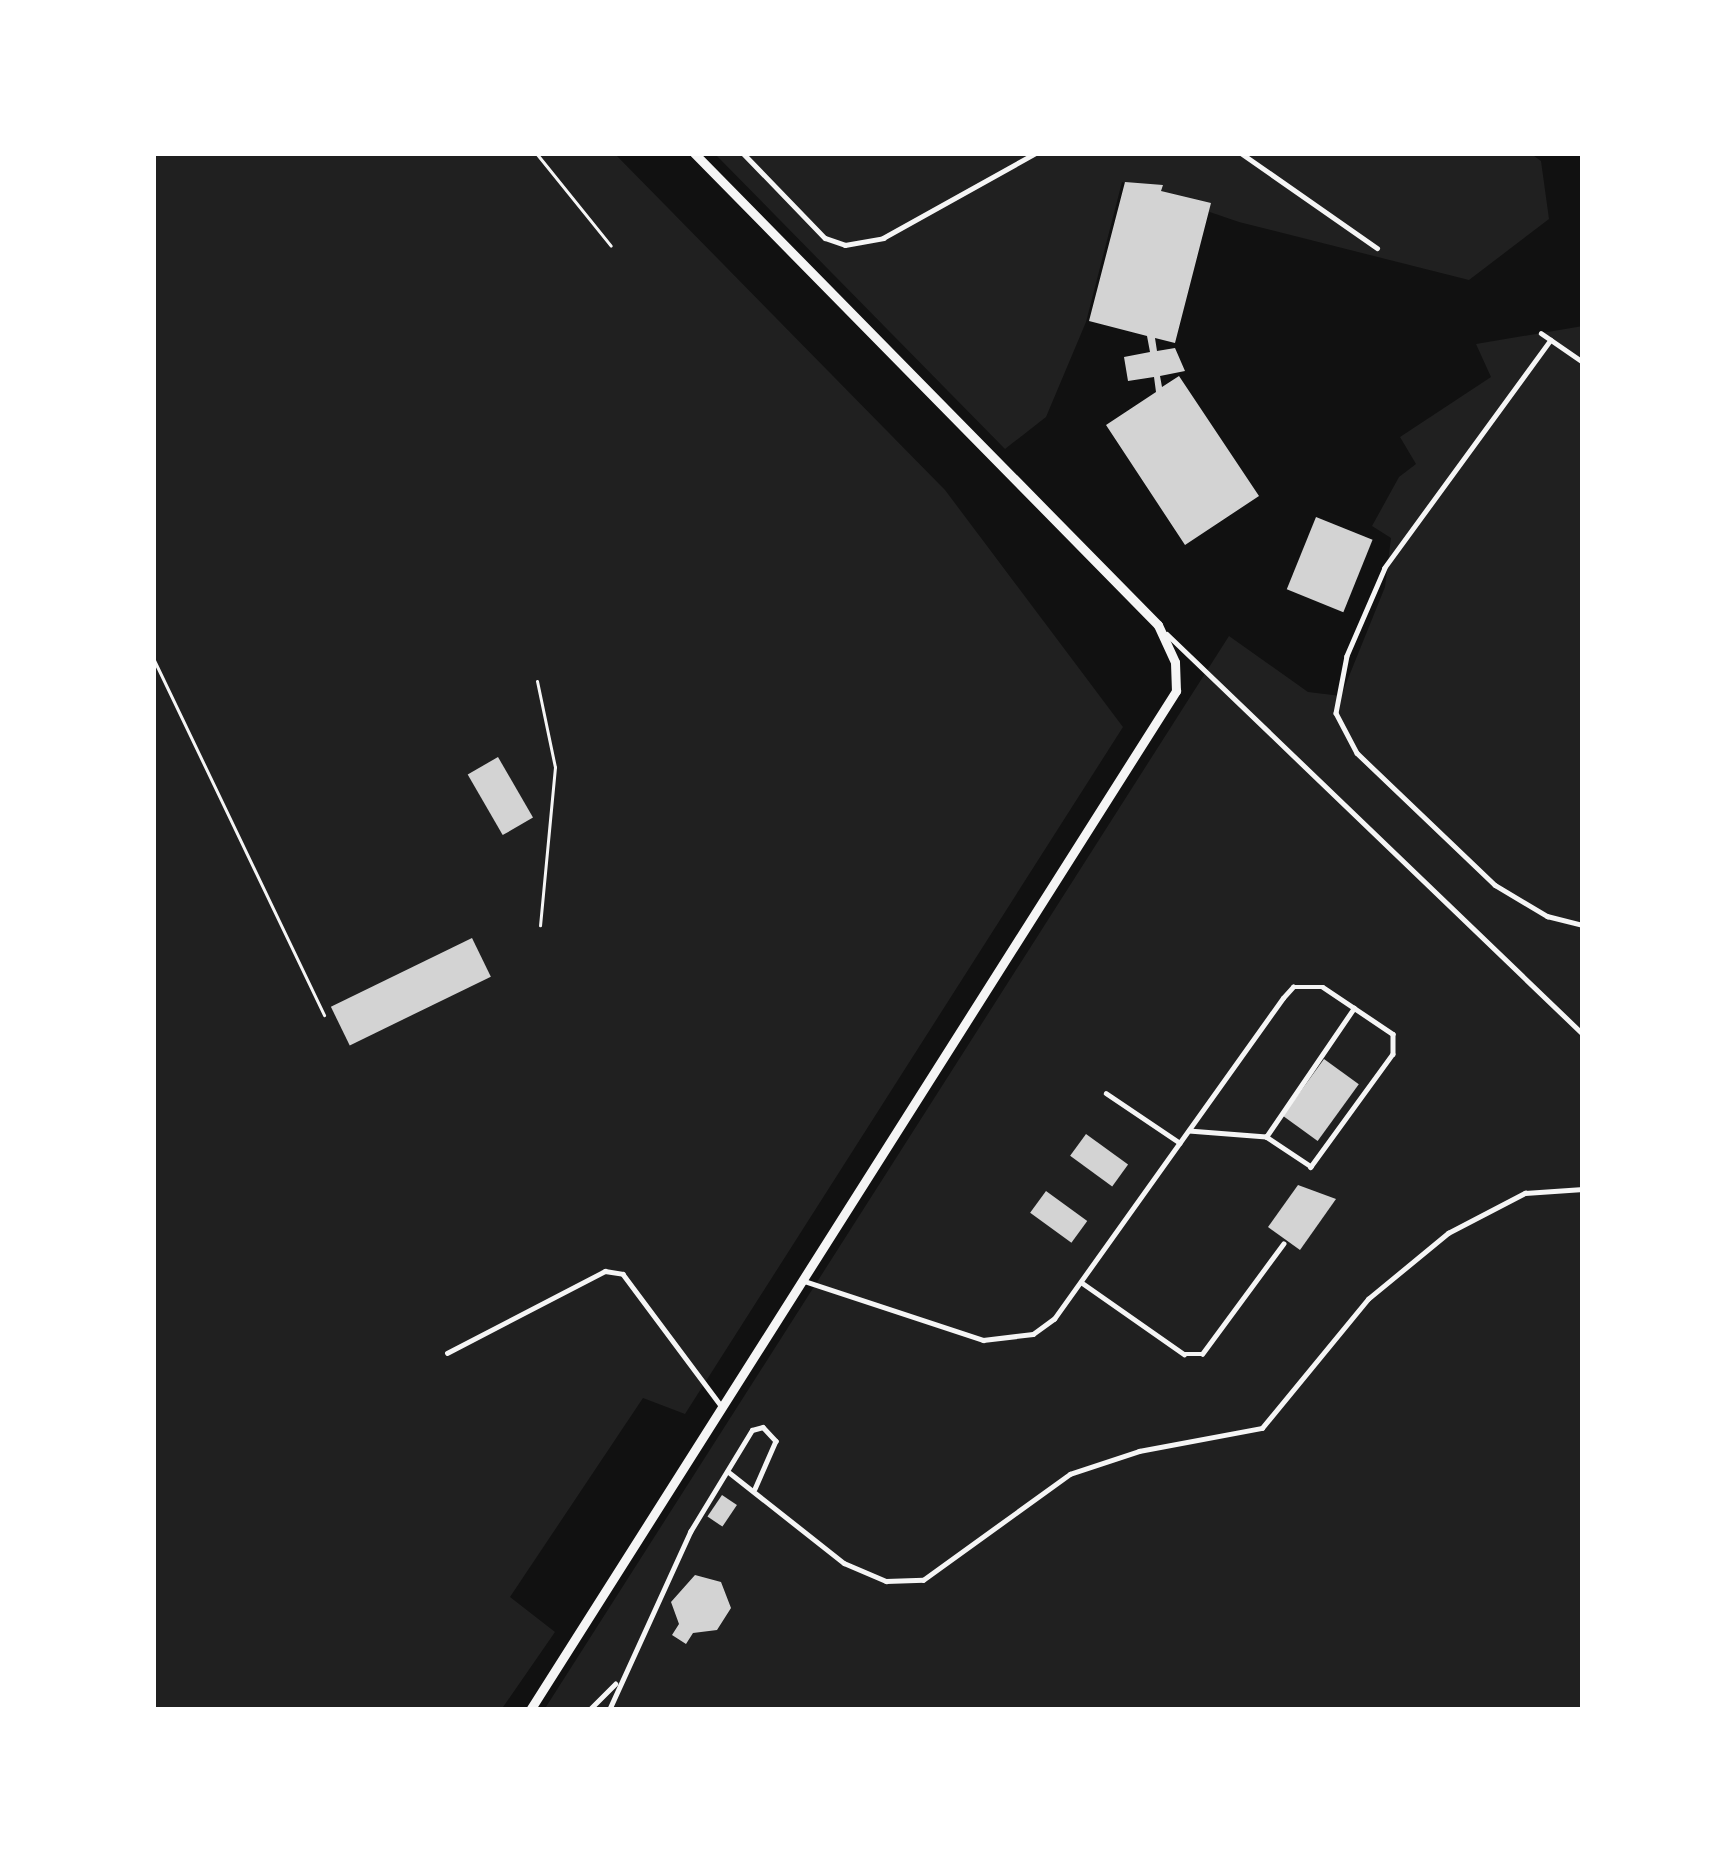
<!DOCTYPE html>
<html>
<head>
<meta charset="utf-8">
<style>
	body { margin:0 }
	#map { position:relative; width:1736px; height:1863px; overflow:hidden; background:#111; font-family:Manrope,sans-serif }
	div>[style] { position:absolute }
	.green>* { inset:0; background:#202020 }
	.building>* { inset:0; background:#d3d3d3; transform-origin:0 0 }
	.path>* { height:3px; margin:-1.5px; padding:0 1.5px; transform-origin:1.5px; border-radius:1.5px; background:#f5f5f5 }
	.service>* { height:4.5px; margin:-2.25px; padding:0 2.25px; transform-origin:2.25px; border-radius:2.25px; background:#f5f5f5 }
	.minor>* { height:9px; margin:-4.5px; padding:0 4.5px; transform-origin:4.5px; border-radius:4.5px; background:#f5f5f5 }
	span { translate:-50% -50%; white-space:nowrap; text-align:center; line-height:1.15; -webkit-text-stroke:12px #fff; paint-order:stroke }
	.frame { position:absolute; inset:0; border:156px solid #fff; pointer-events:none }
</style>
</head>
<body>
<div id="map">
	<div class="green">
		<div style="clip-path:polygon(153px 153px,614px 153px,945px 490px,1123px 727px,685px 1414px,643px 1398px,510px 1597px,555px 1632px,501px 1710px,153px 1710px)"></div>
		<div style="clip-path:polygon(714px 153px,1530px 153px,1541px 161px,1549px 219px,1469px 280px,1239px 222px,1122px 182px,1086px 322px,1046px 417px,1005px 449px)"></div>
		<div style="clip-path:polygon(1583px 326px,1583px 1710px,544px 1710px,1229px 636px,1308px 692px,1341px 696px,1385px 587px,1391px 538px,1372px 526px,1399px 477px,1416px 464px,1400px 437px,1491px 377px,1476px 344px)"></div>
	</div>
	<div class="building">
		<div style="clip-path:polygon(1125px 182px,1163px 185px,1161px 191px,1211px 203px,1175px 343px,1155px 338px,1157px 351px,1175px 348px,1185px 371px,1160px 376px,1162px 387px,1179px 376px,1259px 496px,1185px 545px,1106px 425px,1156px 392px,1154px 377px,1128px 381px,1124px 357px,1150px 352px,1147px 336px,1089px 321px)"></div>
		<div style="left:1316px;top:517px;width:61px;height:78px;rotate:22deg"></div>
		<div style="left:498px;top:757px;width:70px;height:35px;rotate:60deg"></div>
		<div style="left:472px;top:938px;width:43px;height:157px;rotate:64deg"></div>
		<div style="left:1324px;top:1059px;width:43px;height:70px;rotate:36deg"></div>
		<div style="left:1086px;top:1134px;width:52px;height:27px;rotate:36deg"></div>
		<div style="clip-path:polygon(1298px 1185px,1336px 1199px,1300px 1250px,1268px 1227px)"></div>
		<div style="left:1046px;top:1191px;width:51px;height:27px;rotate:36deg"></div>
		<div style="left:722px;top:1495px;width:18px;height:26px;rotate:34deg"></div>
		<div style="clip-path:polygon(695px 1575px,721px 1582px,731px 1608px,717px 1630px,693px 1633px,686px 1644px,672px 1635px,679px 1624px,671px 1602px)"></div>
	</div>
	<div class="path">
		<div style="left:536px;top:153px;width:119px;rotate:51.1deg"></div>
		<div style="left:153px;top:658px;width:396px;rotate:64.4deg"></div>
		<div style="left:537px;top:681px;width:88px;rotate:78.2deg"></div>
		<div style="left:555px;top:767px;width:159px;rotate:95.4deg"></div>
	</div>
	<div class="service">
		<div style="left:743px;top:153px;width:118px;rotate:46deg"></div>
		<div style="left:825px;top:238px;width:21px;rotate:19deg"></div>
		<div style="left:845px;top:245px;width:39px;rotate:-10deg"></div>
		<div style="left:883px;top:238px;width:175px;rotate:-29.1deg"></div>
		<div style="left:1241px;top:153px;width:166px;rotate:34.9deg"></div>
		<div style="left:1541px;top:333px;width:51px;rotate:34.6deg"></div>
		<div style="left:1551px;top:340px;width:282px;rotate:126.1deg"></div>
		<div style="left:1385px;top:568px;width:96px;rotate:113.4deg"></div>
		<div style="left:1347px;top:656px;width:58px;rotate:100.9deg"></div>
		<div style="left:1336px;top:713px;width:45px;rotate:62.3deg"></div>
		<div style="left:1357px;top:753px;width:191px;rotate:43.7deg"></div>
		<div style="left:1495px;top:885px;width:61px;rotate:30.8deg"></div>
		<div style="left:1547px;top:916px;width:37px;rotate:14deg"></div>
		<div style="left:1167px;top:634px;width:577px;rotate:43.88deg"></div>
		<div style="left:1106px;top:1093px;width:89px;rotate:34deg"></div>
		<div style="left:1266px;top:1137px;width:156px;rotate:-55.7deg"></div>
		<div style="left:801px;top:1280px;width:192px;rotate:18.2deg"></div>
		<div style="left:983px;top:1340px;width:50px;rotate:-6.8deg"></div>
		<div style="left:1033px;top:1334px;width:26px;rotate:-36deg"></div>
		<div style="left:1054px;top:1319px;width:394px;rotate:-54.5deg"></div>
		<div style="left:1283px;top:998px;width:15px;rotate:-48deg"></div>
		<div style="left:1293px;top:987px;width:30px"></div>
		<div style="left:1323px;top:987px;width:84px;rotate:33.9deg"></div>
		<div style="left:1393px;top:1034px;width:20px;rotate:90deg"></div>
		<div style="left:1393px;top:1054px;width:140px;rotate:126deg"></div>
		<div style="left:1311px;top:1167px;width:54px;rotate:-146.3deg"></div>
		<div style="left:1266px;top:1137px;width:77px;rotate:-175.5deg"></div>
		<div style="left:1081px;top:1282px;width:126px;rotate:35deg"></div>
		<div style="left:1184px;top:1354px;width:18px"></div>
		<div style="left:1202px;top:1354px;width:137px;rotate:-53.6deg"></div>
		<div style="left:447px;top:1353px;width:178px;rotate:-27.4deg"></div>
		<div style="left:605px;top:1271px;width:18px;rotate:9deg"></div>
		<div style="left:623px;top:1274px;width:162px;rotate:53.3deg"></div>
		<div style="left:730px;top:1473px;width:145px;rotate:38.3deg"></div>
		<div style="left:844px;top:1563px;width:46px;rotate:23.2deg"></div>
		<div style="left:886px;top:1581px;width:37px;rotate:-2deg"></div>
		<div style="left:923px;top:1580px;width:181px;rotate:-35.8deg"></div>
		<div style="left:1070px;top:1474px;width:73px;rotate:-18.4deg"></div>
		<div style="left:1139px;top:1451px;width:125px;rotate:-10.6deg"></div>
		<div style="left:1262px;top:1428px;width:167px;rotate:-50.6deg"></div>
		<div style="left:1368px;top:1299px;width:104px;rotate:-39.5deg"></div>
		<div style="left:1448px;top:1233px;width:87px;rotate:-27.5deg"></div>
		<div style="left:1525px;top:1193px;width:58px;rotate:-3.9deg"></div>
		<div style="left:589px;top:1710px;width:37px;rotate:-45deg"></div>
		<div style="left:609px;top:1710px;width:196px;rotate:-65.5deg"></div>
		<div style="left:690px;top:1532px;width:119px;rotate:-58.7deg"></div>
		<div style="left:752px;top:1430px;width:11px;rotate:-15deg"></div>
		<div style="left:763px;top:1427px;width:19px;rotate:47deg"></div>
		<div style="left:776px;top:1441px;width:52px;rotate:113.6deg"></div>
	</div>
	<div class="minor">
		<div style="left:530px;top:1710px;width:1207px;rotate:-57.63deg"></div>
		<div style="left:1176px;top:691px;width:29px;rotate:-92deg"></div>
		<div style="left:1175px;top:662px;width:41px;rotate:-114.7deg"></div>
		<div style="left:1158px;top:625px;width:662px;rotate:-134.51deg"></div>
	</div>
	<div class="frame"></div>
</div>
</body>
</html>
